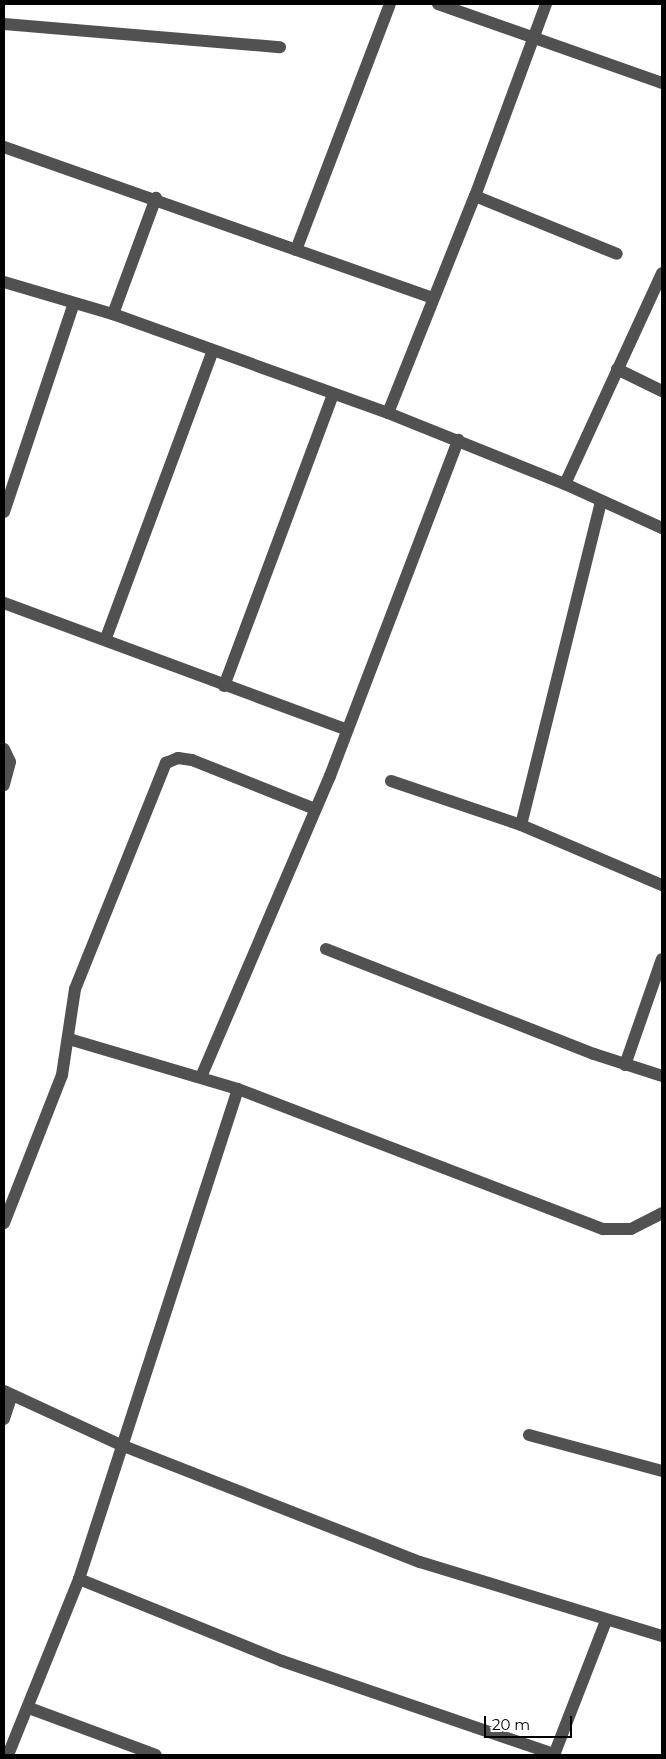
<!DOCTYPE html>
<html>
<head>
<meta charset="utf-8">
<style>
	body { margin:0 }
	#map { position:relative; width:666px; height:1759px; overflow:hidden; background:#fff; font-family:Montserrat,sans-serif }
	div>[style] { position:absolute }
	.minor>* { height:12px; margin:-6px; padding:0 6px; transform-origin:6px; border-radius:6px; background:#515151 }
	span { translate:-50% -50%; white-space:nowrap; text-align:center; line-height:1.15; -webkit-text-stroke:4px #fff; paint-order:stroke }
	.frame { position:absolute; inset:0; border:5px solid #000; pointer-events:none }
	.scale { position:absolute; left:484px; top:1716px; width:88px; height:22px; box-sizing:border-box; border:2px solid #000; border-top:0; padding-left:6px; font-size:15px; line-height:18px; white-space:nowrap; color:#000; -webkit-text-stroke:4px #fff; paint-order:stroke }
</style>
</head>
<body>
<div id="map">
	<div class="minor">
		<div style="left:438px;top:4px;width:238px;rotate:19.4deg"></div>
		<div style="left:4px;top:24px;width:277px;rotate:4.8deg"></div>
		<div style="left:4px;top:147px;width:455px;rotate:19.4deg"></div>
		<div style="left:475px;top:196px;width:153px;rotate:22.2deg"></div>
		<div style="left:296px;top:250px;width:263px;rotate:-69.1deg"></div>
		<div style="left:4px;top:282px;width:114px;rotate:16.4deg"></div>
		<div style="left:113px;top:314px;width:292px;rotate:19.8deg"></div>
		<div style="left:388px;top:413px;width:191px;rotate:21.9deg"></div>
		<div style="left:565px;top:484px;width:107px;rotate:24.4deg"></div>
		<div style="left:113px;top:314px;width:124px;rotate:-69.7deg"></div>
		<div style="left:617px;top:369px;width:50px;rotate:26.1deg"></div>
		<div style="left:388px;top:413px;width:234px;rotate:-68.2deg"></div>
		<div style="left:475px;top:196px;width:205px;rotate:-69.7deg"></div>
		<div style="left:565px;top:484px;width:232px;rotate:-65.3deg"></div>
		<div style="left:4px;top:512px;width:220px;rotate:-71.5deg"></div>
		<div style="left:4px;top:603px;width:366px;rotate:20.3deg"></div>
		<div style="left:106px;top:638px;width:306px;rotate:-69.6deg"></div>
		<div style="left:224px;top:686px;width:311px;rotate:-69.5deg"></div>
		<div style="left:4px;top:749px;width:14px;rotate:65deg"></div>
		<div style="left:10px;top:762px;width:24px;rotate:105deg"></div>
		<div style="left:391px;top:781px;width:137px;rotate:18.7deg"></div>
		<div style="left:521px;top:825px;width:153px;rotate:23.1deg"></div>
		<div style="left:521px;top:825px;width:334px;rotate:-76.1deg"></div>
		<div style="left:326px;top:949px;width:288px;rotate:21.4deg"></div>
		<div style="left:594px;top:1054px;width:71px;rotate:17.9deg"></div>
		<div style="left:69px;top:1039px;width:176px;rotate:16.5deg"></div>
		<div style="left:238px;top:1089px;width:391px;rotate:21deg"></div>
		<div style="left:603px;top:1229px;width:28px"></div>
		<div style="left:631px;top:1229px;width:35px;rotate:-27deg"></div>
		<div style="left:625px;top:1065px;width:112px;rotate:-70.8deg"></div>
		<div style="left:201px;top:1077px;width:327px;rotate:-66.8deg"></div>
		<div style="left:330px;top:776px;width:360px;rotate:-69.1deg"></div>
		<div style="left:4px;top:1223px;width:159px;rotate:-68.6deg"></div>
		<div style="left:62px;top:1075px;width:87px;rotate:-81.4deg"></div>
		<div style="left:75px;top:989px;width:244px;rotate:-68.1deg"></div>
		<div style="left:166px;top:763px;width:13px;rotate:-23deg"></div>
		<div style="left:178px;top:758px;width:14px;rotate:8deg"></div>
		<div style="left:192px;top:760px;width:132px;rotate:21.7deg"></div>
		<div style="left:4px;top:1391px;width:129px;rotate:24.8deg"></div>
		<div style="left:121px;top:1445px;width:321px;rotate:21.4deg"></div>
		<div style="left:420px;top:1562px;width:253px;rotate:17deg"></div>
		<div style="left:4px;top:1419px;width:25px;rotate:-72deg"></div>
		<div style="left:529px;top:1435px;width:138px;rotate:15.1deg"></div>
		<div style="left:79px;top:1579px;width:219px;rotate:22deg"></div>
		<div style="left:282px;top:1661px;width:287px;rotate:18.9deg"></div>
		<div style="left:29px;top:1708px;width:135px;rotate:20.3deg"></div>
		<div style="left:8px;top:1755px;width:190px;rotate:-68deg"></div>
		<div style="left:79px;top:1579px;width:515px;rotate:-72.02deg"></div>
		<div style="left:554px;top:1755px;width:144px;rotate:-68.8deg"></div>
	</div>
	<div class="frame"></div>
	<div class="scale">20 m</div>
</div>
</body>
</html>
